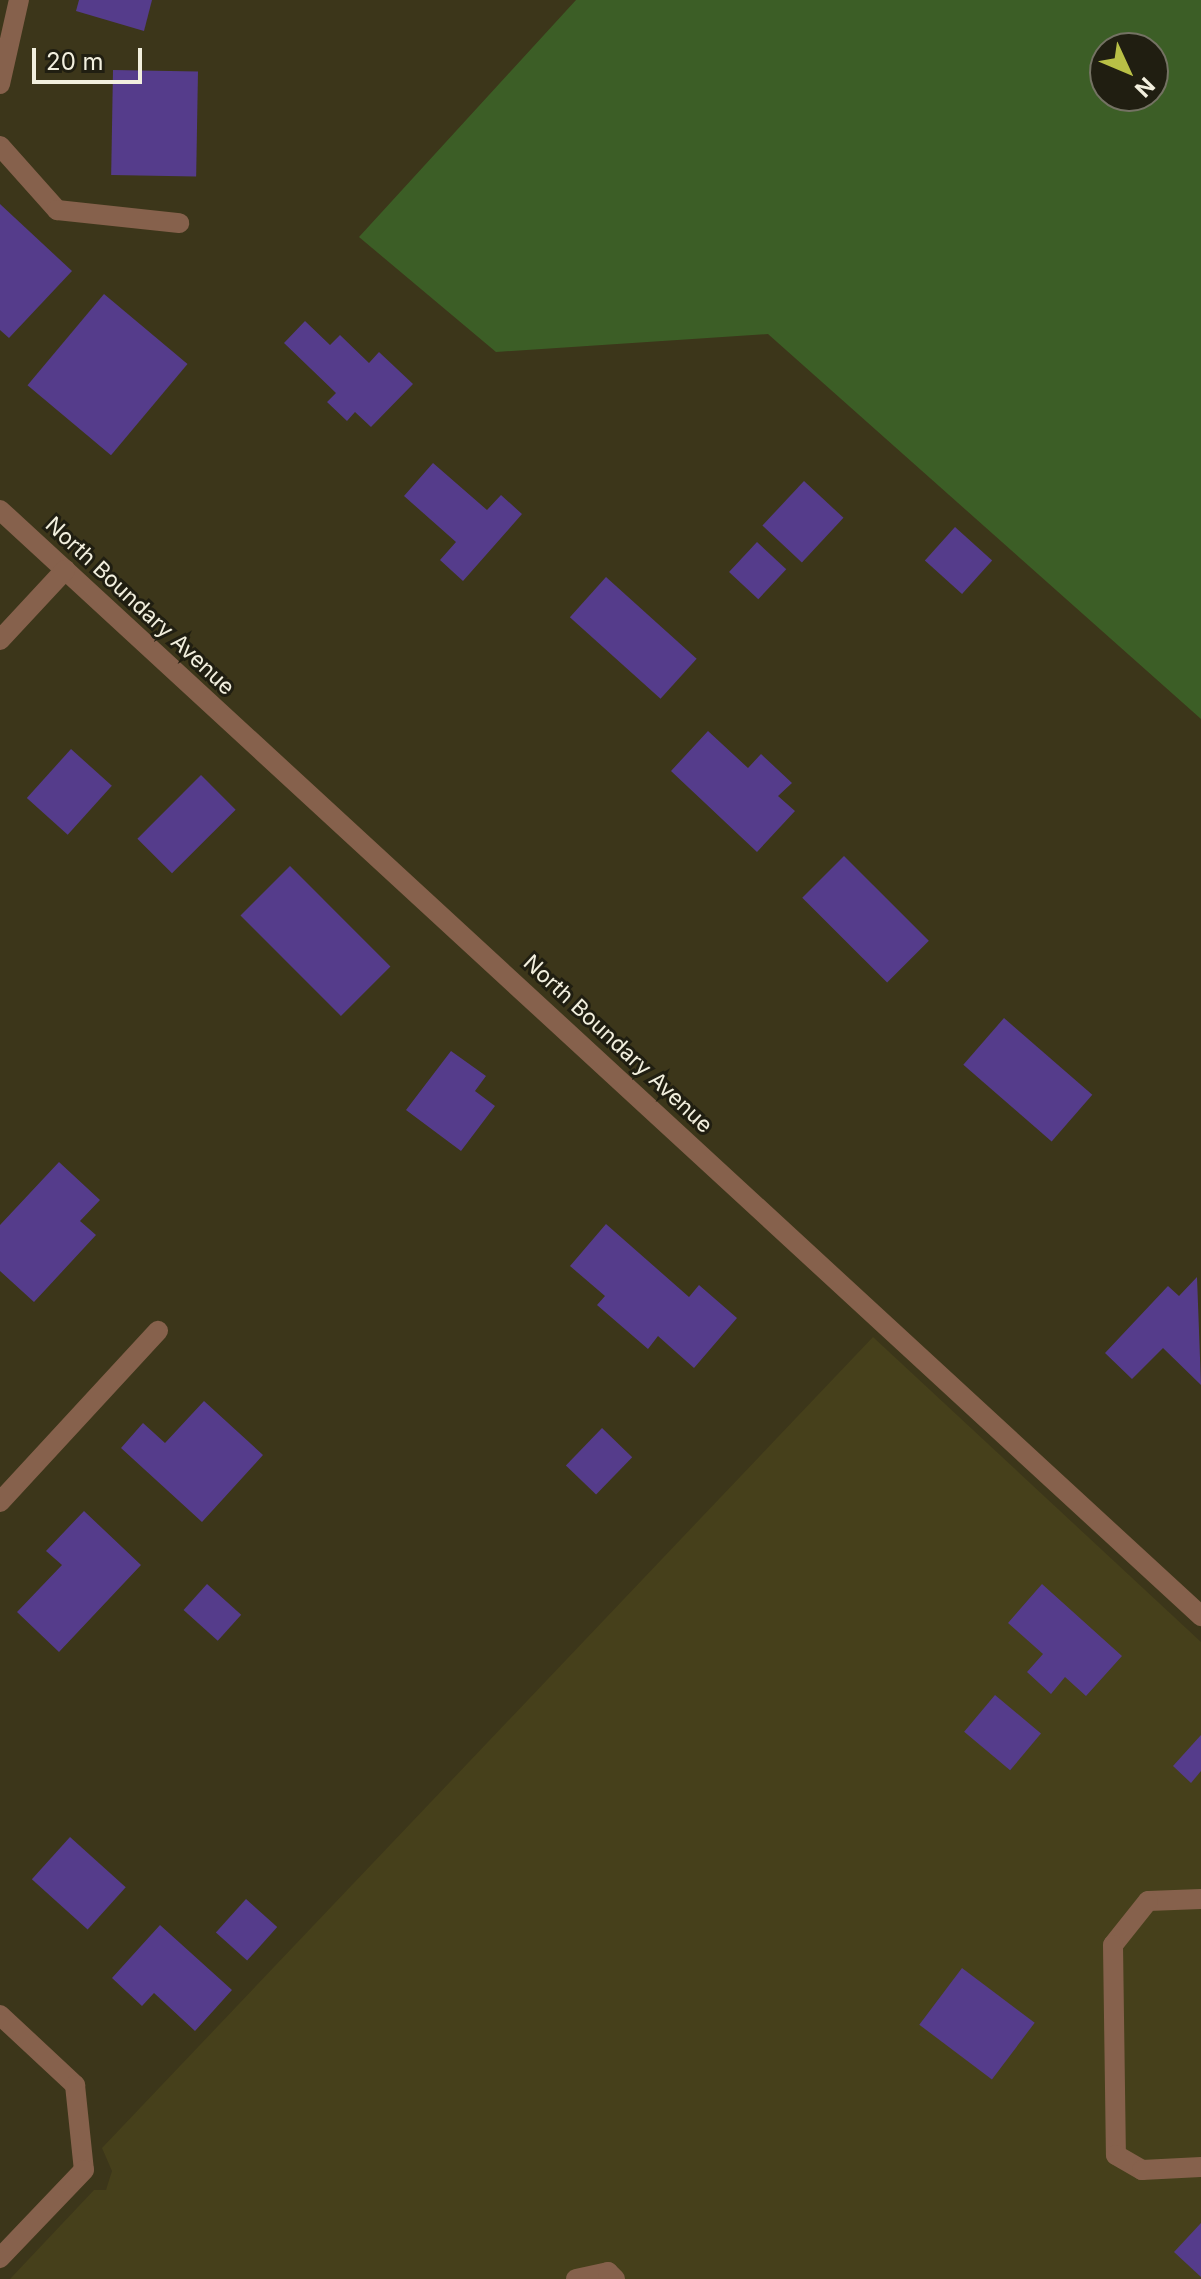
<!DOCTYPE html>
<html>
<head>
<meta charset="utf-8">
<style>
	body { margin:0 }
	#map { position:relative; width:1201px; height:2279px; overflow:hidden; background:#3c361a; font-family:Inter,sans-serif }
	div>[style] { position:absolute }
	.built>* { inset:0; background:#46401b }
	.green>* { inset:0; background:#3c5e26 }
	.building>* { inset:0; background:#553c8b; transform-origin:0 0 }
	.minor>* { height:20px; margin:-10px; padding:0 10px; transform-origin:10px; border-radius:10px; background:#86614c }
	span { translate:-50% -50%; white-space:nowrap; text-align:center; line-height:1.15; -webkit-text-stroke:6px #201e11; paint-order:stroke }
	.street-label { font-size:22px; color:#f2efde }
	.north { position:absolute; left:1089px; top:32px; width:80px; height:80px; box-sizing:border-box; background:#201e11; border:2px solid #747263; border-radius:50%; rotate:134deg; font-size:22px; font-weight:700; line-height:32px; text-align:center; color:#f2efde }
	.north::after { content:''; display:block; margin:auto; width:28px; height:36px; background:#b9c046; clip-path:polygon(50% 0,100% 100%,50% 72%,0 100%) }
	.scale { position:absolute; left:32px; top:48px; width:110px; height:36px; box-sizing:border-box; border:4px solid #f2efde; border-top:0; padding-left:10px; font-size:24px; line-height:28px; white-space:nowrap; color:#f2efde; -webkit-text-stroke:6px #201e11; paint-order:stroke }
</style>
</head>
<body>
<div id="map">
	<div class="built">
		<div style="clip-path:polygon(873px 1337px,1201px 1642px,1201px 2279px,10px 2279px,94px 2190px,106px 2190px,112px 2171px,102px 2148px)"></div>
	</div>
	<div class="green">
		<div style="clip-path:polygon(evenodd,576px 0,1201px 0,1201px 719px,768px 334px,496px 352px,359px 237px,576px 0,1153px 48px,1153px 96px,1105px 96px,1105px 48px,1153px 48px)"></div>
	</div>
	<div class="building">
		<div style="clip-path:polygon(79px 0,152px 0,144px 31px,76px 11px)"></div>
		<div style="left:113px;top:70px;width:85px;height:105px;rotate:1deg"></div>
		<div style="clip-path:polygon(0 204px,72px 271px,9px 338px,0 330px)"></div>
		<div style="left:104px;top:294px;width:109px;height:119px;rotate:40deg"></div>
		<div style="clip-path:polygon(305px 321px,330px 345px,340px 335px,369px 363px,379px 352px,413px 384px,371px 427px,355px 412px,347px 421px,327px 402px,336px 393px,284px 343px)"></div>
		<div style="clip-path:polygon(433px 463px,487px 510px,501px 495px,522px 514px,463px 581px,440px 560px,456px 542px,404px 496px)"></div>
		<div style="left:804px;top:481px;width:54px;height:61px;rotate:43deg"></div>
		<div style="left:955px;top:527px;width:50px;height:45px;rotate:42deg"></div>
		<div style="left:757px;top:542px;width:40px;height:41px;rotate:43deg"></div>
		<div style="left:606px;top:577px;width:122px;height:54px;rotate:42deg"></div>
		<div style="clip-path:polygon(708px 731px,748px 768px,761px 754px,792px 783px,778px 796px,795px 811px,757px 852px,671px 771px)"></div>
		<div style="left:71px;top:749px;width:55px;height:66px;rotate:42deg"></div>
		<div style="left:201px;top:775px;width:49px;height:90px;rotate:45deg"></div>
		<div style="left:844px;top:856px;width:120px;height:59px;rotate:45deg"></div>
		<div style="left:290px;top:866px;width:142px;height:70px;rotate:45deg"></div>
		<div style="left:1004px;top:1018px;width:117px;height:62px;rotate:41deg"></div>
		<div style="clip-path:polygon(451px 1051px,486px 1076px,475px 1091px,495px 1106px,461px 1151px,406px 1110px)"></div>
		<div style="clip-path:polygon(59px 1162px,100px 1200px,80px 1221px,96px 1235px,34px 1302px,0 1271px,0 1225px)"></div>
		<div style="clip-path:polygon(606px 1224px,689px 1297px,699px 1285px,737px 1318px,694px 1368px,658px 1336px,648px 1349px,597px 1305px,605px 1296px,570px 1266px)"></div>
		<div style="clip-path:polygon(1197px 1277px,1201px 1385px,1163px 1348px,1132px 1379px,1105px 1353px,1168px 1286px,1179px 1296px)"></div>
		<div style="clip-path:polygon(204px 1401px,263px 1455px,202px 1522px,121px 1448px,143px 1423px,165px 1443px)"></div>
		<div style="left:602px;top:1428px;width:42px;height:52px;rotate:44deg"></div>
		<div style="clip-path:polygon(84px 1511px,141px 1565px,59px 1652px,17px 1612px,62px 1565px,46px 1551px)"></div>
		<div style="left:207px;top:1584px;width:46px;height:35px;rotate:42deg"></div>
		<div style="clip-path:polygon(1042px 1584px,1122px 1656px,1086px 1696px,1065px 1677px,1051px 1694px,1027px 1672px,1043px 1654px,1008px 1623px)"></div>
		<div style="left:995px;top:1695px;width:60px;height:48px;rotate:40deg"></div>
		<div style="clip-path:polygon(1201px 1735px,1201px 1771px,1191px 1783px,1173px 1766px)"></div>
		<div style="left:70px;top:1837px;width:75px;height:57px;rotate:42deg"></div>
		<div style="left:246px;top:1899px;width:42px;height:45px;rotate:42deg"></div>
		<div style="clip-path:polygon(160px 1925px,232px 1990px,195px 2031px,154px 1993px,142px 2006px,112px 1978px)"></div>
		<div style="left:962px;top:1968px;width:91px;height:71px;rotate:37deg"></div>
		<div style="clip-path:polygon(1201px 2223px,1201px 2277px,1174px 2252px)"></div>
	</div>
	<div class="minor">
		<div style="left:0;top:84px;width:86px;rotate:-77.3deg"></div>
		<div style="left:0;top:146px;width:86px;rotate:48.3deg"></div>
		<div style="left:57px;top:210px;width:123px;rotate:6.1deg"></div>
		<div style="left:0;top:510px;width:1633px;rotate:42.64deg"></div>
		<div style="left:0;top:640px;width:96px;rotate:-47.1deg"></div>
		<div style="left:0;top:1502px;width:233px;rotate:-47.3deg"></div>
		<div style="left:1201px;top:1899px;width:53px;rotate:177.8deg"></div>
		<div style="left:1148px;top:1901px;width:56px;rotate:128.5deg"></div>
		<div style="left:1113px;top:1945px;width:210px;rotate:89.2deg"></div>
		<div style="left:1116px;top:2155px;width:30px;rotate:30deg"></div>
		<div style="left:1142px;top:2170px;width:59px;rotate:-2.9deg"></div>
		<div style="left:0;top:2015px;width:103px;rotate:43deg"></div>
		<div style="left:75px;top:2085px;width:85px;rotate:84deg"></div>
		<div style="left:84px;top:2170px;width:122px;rotate:133.7deg"></div>
		<div style="left:576px;top:2279px;width:33px;rotate:-12deg"></div>
		<div style="left:608px;top:2272px;width:10px;rotate:45deg"></div>
	</div>
	<div class="street-label">
		<span style="left:140px;top:606px;rotate:43deg">North Boundary Avenue</span>
		<span style="left:618px;top:1044px;rotate:43deg">North Boundary Avenue</span>
	</div>
	<div class="north">N</div>
	<div class="scale">20 m</div>
</div>
</body>
</html>
